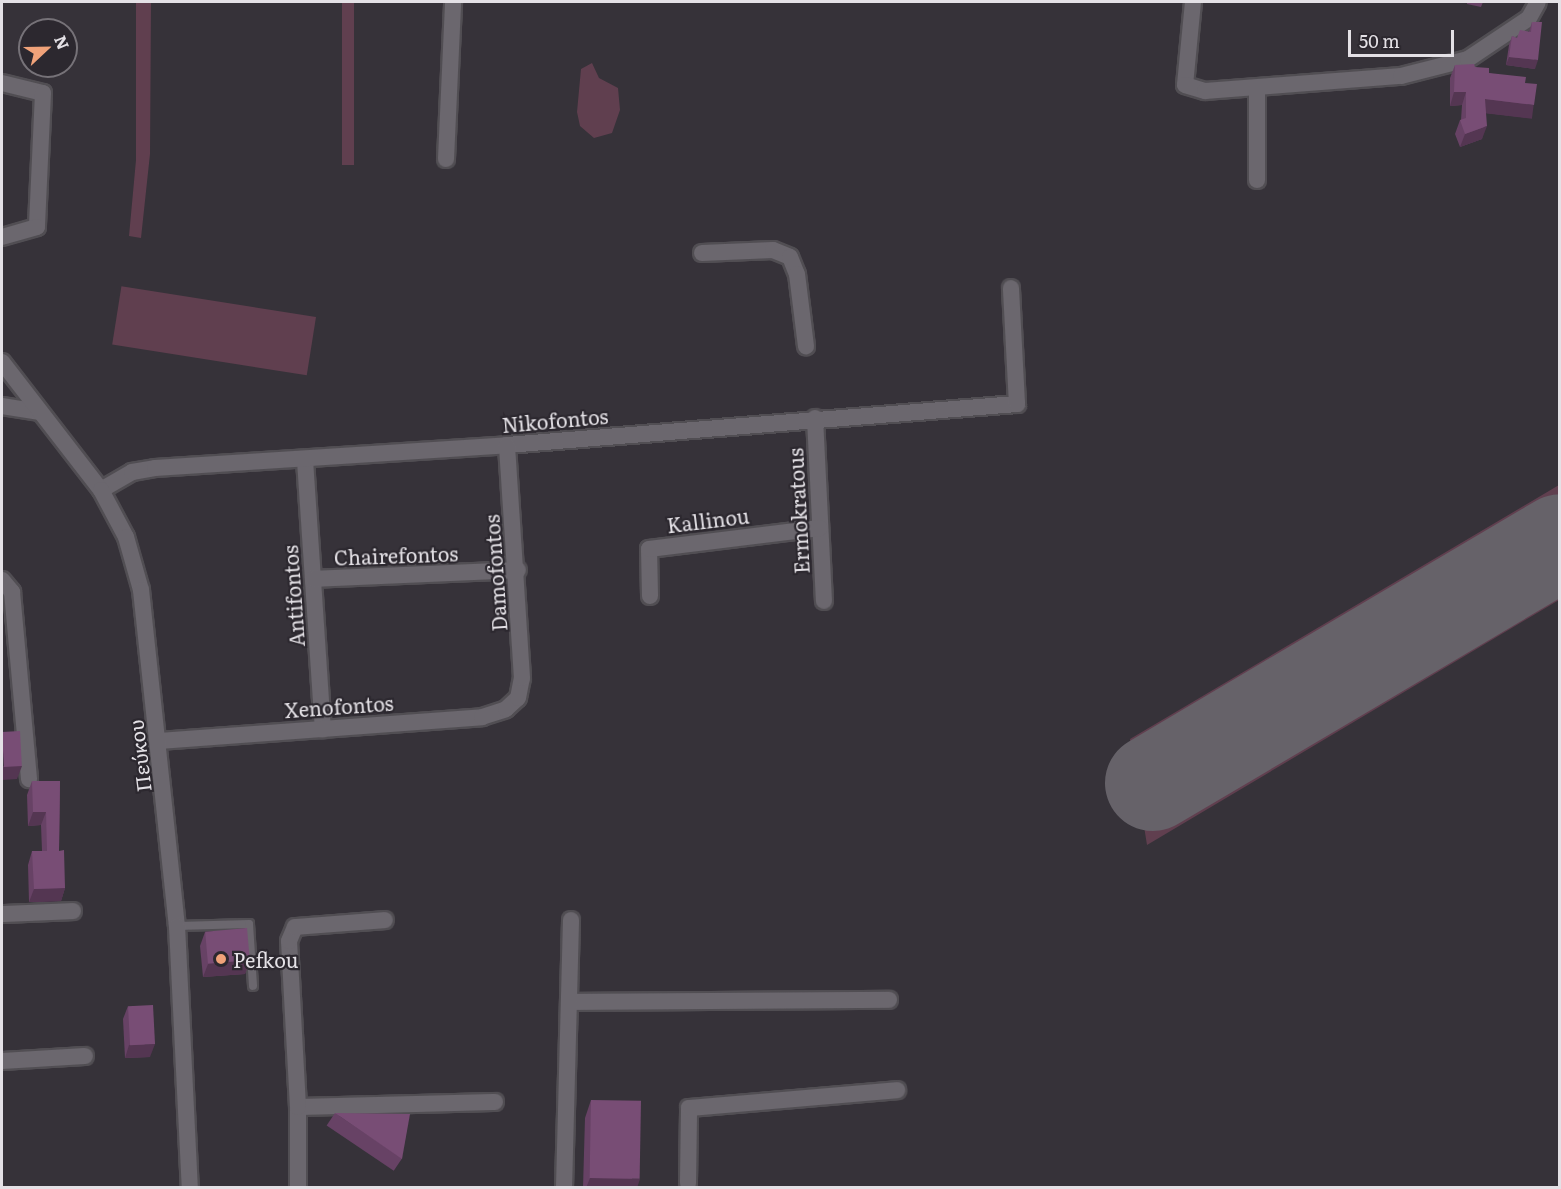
<!DOCTYPE html>
<html>
<head>
<meta charset="utf-8">
<style>
	body { margin:0 }
	#map { position:relative; width:1561px; height:1189px; overflow:hidden; background:#363239; font-family:Literata,serif }
	div>[style] { position:absolute }
	.green>* { inset:0; background:#603f4f; transform-origin:0 0 }
	.runway>* { height:96px; margin:-48px; padding:0 48px; transform-origin:48px; border-radius:48px; background:#666269 }
	.roads { filter:drop-shadow(2px 0 #514e53) drop-shadow(-2px 0 #514e53) drop-shadow(0 2px #514e53) drop-shadow(0 -2px #514e53) }
	.service>* { height:8px; margin:-4px; padding:0 4px; transform-origin:4px; border-radius:4px; background:#6b676e }
	.minor>* { height:16px; margin:-8px; padding:0 8px; transform-origin:8px; border-radius:8px; background:#6b676e }
	.secondary>* { height:16px; margin:-8px; padding:0 8px; transform-origin:8px; border-radius:8px; background:#6b676e }
	.wall>* { inset:0; background:#674265; transform-origin:0 0 }
	.shaded-wall>* { inset:0; background:#543652; transform-origin:0 0 }
	.building>* { inset:0; background:#784d75; transform-origin:0 0 }
	.dots>* { width:16px; height:16px; translate:-50% -50%; box-sizing:border-box; border:3px solid #2c282f; border-radius:50% }
	span { translate:-50% -50%; white-space:nowrap; text-align:center; line-height:1.15; -webkit-text-stroke:4.5px #2c282f; paint-order:stroke }
	.street-label { font-size:20px; color:#e4e1e6 }
	.poi-label { font-size:20px; color:#e4e1e6 }
	.left { translate:0 -50%; text-align:left }
	.frame { position:absolute; inset:0; border:3px solid #e4e1e6; pointer-events:none }
	.north { position:absolute; left:18px; top:18px; width:60px; height:60px; box-sizing:border-box; background:#2c282f; border:2px solid #767278; border-radius:50%; rotate:68deg; font-size:16px; font-weight:700; line-height:24px; text-align:center; color:#e4e1e6 }
	.north::after { content:''; display:block; margin:auto; width:21px; height:27px; background:#f0a279; clip-path:polygon(50% 0,100% 100%,50% 72%,0 100%) }
	.scale { position:absolute; left:1348px; top:30px; width:106px; height:27px; box-sizing:border-box; border:3px solid #e4e1e6; border-top:0; padding-left:8px; font-size:18px; line-height:21px; white-space:nowrap; color:#e4e1e6; -webkit-text-stroke:4px #2c282f; paint-order:stroke }
</style>
</head>
<body>
<div id="map">
	<div class="green">
		<div style="clip-path:polygon(136px 2px,151px 2px,150px 154px,141px 238px,129px 236px,136px 160px)"></div>
		<div style="left:342px;top:2px;width:12px;height:163px"></div>
		<div style="clip-path:polygon(592px 63px,599px 78px,618px 88px,620px 110px,612px 133px,594px 138px,580px 126px,577px 112px,581px 69px)"></div>
		<div style="left:316px;top:317px;width:59px;height:197px;rotate:99deg"></div>
		<div style="clip-path:polygon(1559px 485px,1559px 515px,1139px 764px,1148px 817px,1559px 572px,1559px 600px,1147px 845px,1130px 739px)"></div>
	</div>
	<div class="runway">
		<div style="left:1153px;top:783px;width:473px;rotate:-30.6deg"></div>
	</div>
	<div class="roads">
		<div class="service">
			<div style="left:177px;top:926px;width:72px;rotate:-1.6deg"></div>
			<div style="left:249px;top:924px;width:62px;rotate:86.3deg"></div>
		</div>
		<div class="minor">
			<div style="left:1193px;top:2px;width:83px;rotate:95.5deg"></div>
			<div style="left:1185px;top:85px;width:21px;rotate:17deg"></div>
			<div style="left:1205px;top:91px;width:197px;rotate:-4.4deg"></div>
			<div style="left:1401px;top:76px;width:69px;rotate:-14.2deg"></div>
			<div style="left:1468px;top:59px;width:73px;rotate:-33.9deg"></div>
			<div style="left:1529px;top:18px;width:18px;rotate:-61deg"></div>
			<div style="left:2px;top:83px;width:42px;rotate:13.7deg"></div>
			<div style="left:43px;top:93px;width:134px;rotate:92.6deg"></div>
			<div style="left:37px;top:227px;width:36px;rotate:164deg"></div>
			<div style="left:1257px;top:88px;width:92px;rotate:90deg"></div>
			<div style="left:446px;top:159px;width:157px;rotate:-87.4deg"></div>
			<div style="left:702px;top:253px;width:71px;rotate:-2.4deg"></div>
			<div style="left:773px;top:250px;width:18px;rotate:22deg"></div>
			<div style="left:790px;top:257px;width:18px;rotate:68deg"></div>
			<div style="left:797px;top:274px;width:73px;rotate:82.9deg"></div>
			<div style="left:2px;top:406px;width:37px;rotate:9deg"></div>
			<div style="left:815px;top:418px;width:183px;rotate:87.2deg"></div>
			<div style="left:305px;top:460px;width:270px;rotate:86.2deg"></div>
			<div style="left:101px;top:490px;width:36px;rotate:-30deg"></div>
			<div style="left:132px;top:472px;width:23px;rotate:-10deg"></div>
			<div style="left:155px;top:468px;width:353px;rotate:-3.7deg"></div>
			<div style="left:507px;top:445px;width:512px;rotate:-4.6deg"></div>
			<div style="left:1017px;top:404px;width:116px;rotate:-93deg"></div>
			<div style="left:313px;top:579px;width:205px;rotate:-2.5deg"></div>
			<div style="left:2px;top:580px;width:16px;rotate:50deg"></div>
			<div style="left:12px;top:592px;width:188px;rotate:84.8deg"></div>
			<div style="left:650px;top:596px;width:47px;rotate:-91.2deg"></div>
			<div style="left:649px;top:549px;width:172px;rotate:-7deg"></div>
			<div style="left:159px;top:741px;width:324px;rotate:-4.2deg"></div>
			<div style="left:482px;top:717px;width:25px;rotate:-18deg"></div>
			<div style="left:506px;top:709px;width:16px;rotate:-43deg"></div>
			<div style="left:518px;top:698px;width:20px;rotate:-79deg"></div>
			<div style="left:522px;top:678px;width:233px;rotate:-93.7deg"></div>
			<div style="left:2px;top:914px;width:71px;rotate:-2.4deg"></div>
			<div style="left:569px;top:1002px;width:320px;rotate:-0.4deg"></div>
			<div style="left:2px;top:1061px;width:83px;rotate:-3.4deg"></div>
			<div style="left:298px;top:1107px;width:197px;rotate:-1.5deg"></div>
			<div style="left:688px;top:1183px;width:75px;rotate:-89.2deg"></div>
			<div style="left:689px;top:1108px;width:209px;rotate:-4.9deg"></div>
			<div style="left:298px;top:1188px;width:81px;rotate:-90deg"></div>
			<div style="left:298px;top:1107px;width:166px;rotate:-93.1deg"></div>
			<div style="left:289px;top:941px;width:15px;rotate:-67deg"></div>
			<div style="left:295px;top:927px;width:90px;rotate:-4.4deg"></div>
			<div style="left:564px;top:1188px;width:268px;rotate:-88.5deg"></div>
		</div>
		<div class="secondary">
			<div style="left:2px;top:362px;width:162px;rotate:52.3deg"></div>
			<div style="left:101px;top:490px;width:53px;rotate:62deg"></div>
			<div style="left:126px;top:537px;width:55px;rotate:74.2deg"></div>
			<div style="left:141px;top:590px;width:338px;rotate:83.9deg"></div>
			<div style="left:177px;top:926px;width:262px;rotate:87.2deg"></div>
		</div>
	</div>
	<div class="wall">
		<div style="clip-path:polygon(1467px 2px,1483px 2px,1481px 7px,1467px 4px)"></div>
		<div style="clip-path:polygon(1532px 22px,1535px 69px,1506px 65px,1509px 45px,1512px 36px,1517px 38px,1529px 32px)"></div>
		<div style="clip-path:polygon(1455px 65px,1475px 67px,1489px 73px,1525px 83px,1529px 118px,1486px 113px,1482px 139px,1460px 147px,1455px 134px,1460px 120px,1461px 120px,1462px 105px,1450px 106px,1450px 78px)"></div>
		<div style="clip-path:polygon(32px 781px,60px 781px,59px 851px,65px 888px,61px 901px,29px 902px,28px 865px,32px 851px,42px 851px,41px 825px,28px 826px,27px 795px)"></div>
		<div style="clip-path:polygon(205px 932px,250px 960px,245px 974px,203px 977px,200px 946px)"></div>
		<div style="clip-path:polygon(128px 1006px,150px 1057px,125px 1058px,123px 1019px)"></div>
		<div style="clip-path:polygon(591px 1100px,637px 1188px,583px 1188px,585px 1118px)"></div>
		<div style="left:335px;top:1113px;width:81px;height:15px;rotate:34deg"></div>
	</div>
	<div class="shaded-wall">
		<div style="clip-path:polygon(1509px 57px,1538px 60px,1535px 69px,1506px 65px)"></div>
		<div style="clip-path:polygon(1454px 92px,1466px 92px,1462px 105px,1450px 106px)"></div>
		<div style="left:1485px;top:99px;width:49px;height:14px;rotate:7deg"></div>
		<div style="clip-path:polygon(1487px 126px,1482px 139px,1460px 147px,1465px 134px)"></div>
		<div style="clip-path:polygon(2px 766px,22px 766px,17px 779px,2px 780px)"></div>
		<div style="clip-path:polygon(33px 812px,46px 812px,41px 825px,28px 826px)"></div>
		<div style="clip-path:polygon(65px 888px,61px 901px,29px 902px,34px 889px)"></div>
		<div style="clip-path:polygon(250px 960px,245px 974px,203px 977px,208px 964px)"></div>
		<div style="clip-path:polygon(155px 1044px,150px 1057px,125px 1058px,129px 1045px)"></div>
		<div style="clip-path:polygon(590px 1178px,640px 1179px,637px 1188px,586px 1188px)"></div>
	</div>
	<div class="building">
		<div style="clip-path:polygon(1532px 22px,1542px 22px,1538px 60px,1509px 57px,1512px 36px,1517px 38px,1520px 30px,1531px 32px)"></div>
		<div style="clip-path:polygon(1474px 64px,1475px 67px,1489px 68px,1489px 73px,1526px 77px,1525px 83px,1537px 84px,1534px 105px,1485px 99px,1487px 126px,1465px 134px,1460px 120px,1466px 118px,1466px 92px,1454px 92px,1455px 65px)"></div>
		<div style="left:20px;top:731px;width:35px;height:18px;rotate:87deg"></div>
		<div style="clip-path:polygon(32px 781px,60px 781px,59px 851px,64px 850px,65px 888px,34px 889px,32px 851px,47px 851px,46px 812px,33px 812px)"></div>
		<div style="left:247px;top:928px;width:32px;height:42px;rotate:85deg"></div>
		<div style="left:153px;top:1005px;width:39px;height:25px;rotate:87deg"></div>
		<div style="left:591px;top:1100px;width:50px;height:78px;rotate:1deg"></div>
		<div style="clip-path:polygon(335px 1113px,410px 1114px,402px 1159px)"></div>
	</div>
	<div class="dots">
		<div style="left:221px;top:959px;background:#f0a279"></div>
	</div>
	<div class="street-label">
		<span style="left:555px;top:420px;rotate:-5deg">Nikofontos</span>
		<span style="left:798px;top:511px;rotate:-93deg">Ermokratous</span>
		<span style="left:708px;top:520px;rotate:-7deg">Kallinou</span>
		<span style="left:396px;top:555px;rotate:-2deg">Chairefontos</span>
		<span style="left:495px;top:573px;rotate:-94deg">Damofontos</span>
		<span style="left:293px;top:596px;rotate:-94deg">Antifontos</span>
		<span style="left:339px;top:706px;rotate:-4deg">Xenofontos</span>
		<span style="left:139px;top:756px;rotate:-97deg">Πεύκου</span>
	</div>
	<div class="poi-label">
		<span class="left" style="left:233px;top:959px">Pefkou</span>
	</div>
	<div class="frame"></div>
	<div class="north">N</div>
	<div class="scale">50 m</div>
</div>
</body>
</html>
